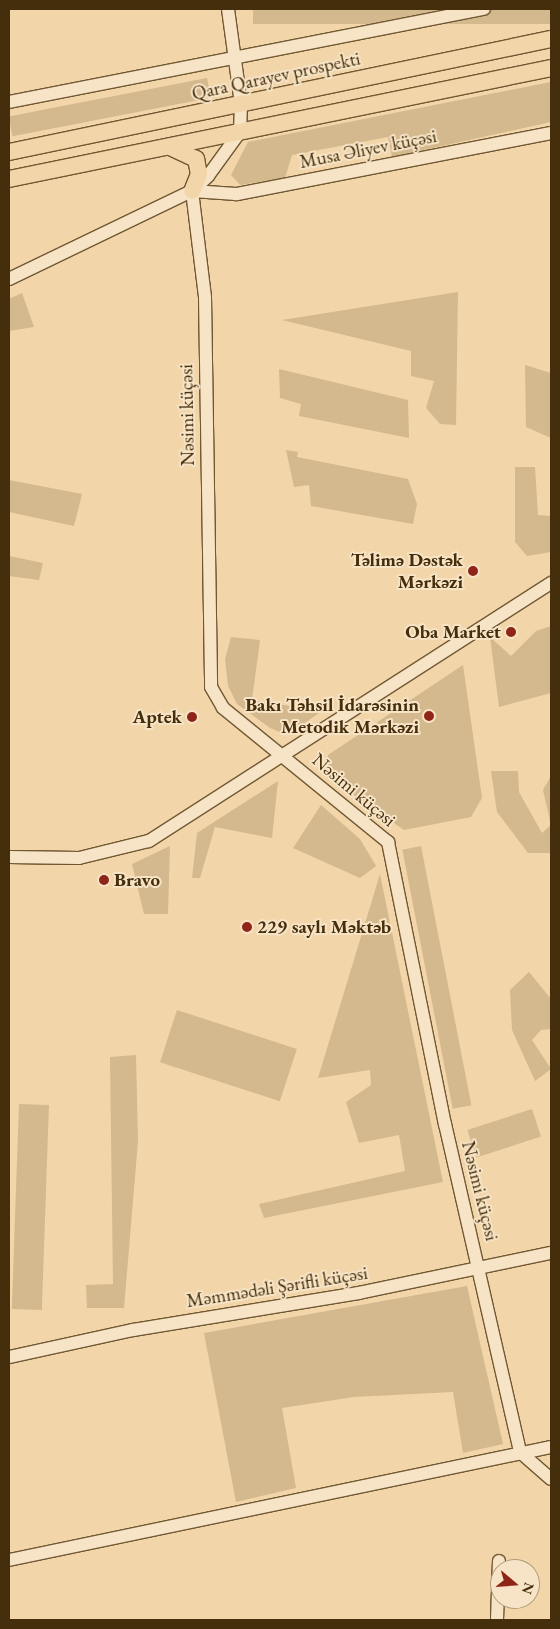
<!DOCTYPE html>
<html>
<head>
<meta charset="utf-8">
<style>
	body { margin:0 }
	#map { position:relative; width:560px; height:1629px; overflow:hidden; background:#f2d5a9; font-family:"EB Garamond",serif }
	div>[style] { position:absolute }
	.green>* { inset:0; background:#d4b98e; transform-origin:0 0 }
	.roads { filter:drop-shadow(1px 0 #705832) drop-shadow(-1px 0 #705832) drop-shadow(0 1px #705832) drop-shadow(0 -1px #705832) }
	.minor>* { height:12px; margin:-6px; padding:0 6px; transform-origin:6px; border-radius:6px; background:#f7e4c7 }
	.major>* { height:16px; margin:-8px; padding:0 8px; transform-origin:8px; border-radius:8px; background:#f2d5a9 }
	.dots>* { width:14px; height:14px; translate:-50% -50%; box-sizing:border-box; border:2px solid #f7e4c7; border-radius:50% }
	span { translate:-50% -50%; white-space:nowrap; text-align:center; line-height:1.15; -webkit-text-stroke:4px #f7e4c7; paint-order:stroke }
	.street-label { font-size:19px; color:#442e0b }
	.poi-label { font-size:19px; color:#442e0b; font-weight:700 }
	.right { translate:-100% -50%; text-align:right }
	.left { translate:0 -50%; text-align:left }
	.frame { position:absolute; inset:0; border:10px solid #442e0b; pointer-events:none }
	.north { position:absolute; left:490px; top:1559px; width:50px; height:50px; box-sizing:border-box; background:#f7e4c7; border:1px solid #af9b7c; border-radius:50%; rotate:108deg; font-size:14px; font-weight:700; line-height:20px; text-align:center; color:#442e0b }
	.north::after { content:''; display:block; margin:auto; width:18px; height:22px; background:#8f2418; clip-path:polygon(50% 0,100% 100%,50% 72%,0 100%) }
</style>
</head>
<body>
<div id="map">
	<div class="green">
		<div style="left:551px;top:10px;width:14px;height:298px;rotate:90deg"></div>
		<div style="left:207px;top:78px;width:20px;height:202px;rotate:79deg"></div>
		<div style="clip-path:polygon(551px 82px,551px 122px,392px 157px,388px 137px,292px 155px,285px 178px,240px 185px,231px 175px,248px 142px)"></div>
		<div style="clip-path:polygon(458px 292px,456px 425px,440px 424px,426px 408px,434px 381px,411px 376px,411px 351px,282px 320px)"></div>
		<div style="clip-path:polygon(22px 293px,34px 327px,9px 331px,9px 299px)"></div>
		<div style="clip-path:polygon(525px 365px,551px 373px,551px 438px,526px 427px)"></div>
		<div style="clip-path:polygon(279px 369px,408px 400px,409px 438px,299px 416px,301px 404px,280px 398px)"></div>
		<div style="clip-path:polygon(286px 450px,298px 452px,297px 457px,408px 479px,417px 504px,413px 524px,311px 506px,309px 485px,294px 487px)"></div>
		<div style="clip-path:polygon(515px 467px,535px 467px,538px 515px,551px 516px,551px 552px,527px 556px,515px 542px)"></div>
		<div style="clip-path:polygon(9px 480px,82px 494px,74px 526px,9px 512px)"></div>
		<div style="clip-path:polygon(9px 556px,43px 563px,39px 580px,9px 576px)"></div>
		<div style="clip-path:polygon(551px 626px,551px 693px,499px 707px,490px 637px,511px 656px,536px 631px)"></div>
		<div style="clip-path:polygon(231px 637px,260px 640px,252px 700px,322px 711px,287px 735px,270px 728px,237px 704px,228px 686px,225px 659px)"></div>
		<div style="clip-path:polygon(463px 665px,482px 798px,471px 817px,404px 830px,325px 775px,328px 755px)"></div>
		<div style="clip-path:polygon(491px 771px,518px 771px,519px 792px,542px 833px,551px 825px,543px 790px,551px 776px,551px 853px,528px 853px,497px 812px)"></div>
		<div style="clip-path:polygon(278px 781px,272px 838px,215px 827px,200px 878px,192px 878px,197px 833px)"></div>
		<div style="clip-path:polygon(321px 805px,360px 839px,376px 866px,360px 878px,293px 848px)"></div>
		<div style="clip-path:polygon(170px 846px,168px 914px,144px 914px,132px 864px)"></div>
		<div style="left:421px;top:846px;width:264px;height:19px;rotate:79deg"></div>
		<div style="clip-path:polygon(380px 874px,443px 1182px,264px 1218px,259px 1204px,405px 1171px,399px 1135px,359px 1143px,346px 1102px,371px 1085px,370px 1070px,318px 1078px)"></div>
		<div style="clip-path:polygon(529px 972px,551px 999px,551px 1029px,541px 1030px,532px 1040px,551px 1069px,535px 1081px,512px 1030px,510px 990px)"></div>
		<div style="left:177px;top:1010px;width:126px;height:55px;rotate:18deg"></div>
		<div style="clip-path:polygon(136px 1055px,138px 1141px,124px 1308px,87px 1308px,86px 1285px,113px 1284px,110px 1057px)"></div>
		<div style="left:19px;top:1104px;width:30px;height:205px;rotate:2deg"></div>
		<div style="left:532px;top:1109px;width:29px;height:68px;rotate:72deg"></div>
		<div style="clip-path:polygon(467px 1286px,503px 1444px,463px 1453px,453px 1392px,354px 1397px,282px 1408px,296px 1488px,236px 1502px,204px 1333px)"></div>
	</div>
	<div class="roads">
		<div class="minor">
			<div style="left:9px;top:102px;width:484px;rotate:-11.1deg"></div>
			<div style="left:551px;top:133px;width:321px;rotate:169deg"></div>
			<div style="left:236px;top:194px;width:44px;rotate:-176.1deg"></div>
			<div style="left:192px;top:191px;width:107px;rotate:83deg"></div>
			<div style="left:205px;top:297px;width:390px;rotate:89.1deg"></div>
			<div style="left:211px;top:687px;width:24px;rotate:60deg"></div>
			<div style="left:223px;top:708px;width:213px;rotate:39.1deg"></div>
			<div style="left:388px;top:842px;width:288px;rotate:78.6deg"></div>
			<div style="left:445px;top:1124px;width:336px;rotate:77.1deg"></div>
			<div style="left:520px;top:1452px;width:41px;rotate:41.1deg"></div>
			<div style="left:9px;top:279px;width:203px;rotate:-25.7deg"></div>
			<div style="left:192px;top:191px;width:22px;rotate:-43deg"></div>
			<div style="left:208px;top:176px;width:54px;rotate:-54deg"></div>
			<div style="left:240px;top:132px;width:28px;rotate:-88deg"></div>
			<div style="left:241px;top:104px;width:96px;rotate:-97.8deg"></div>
			<div style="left:9px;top:857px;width:70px;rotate:0.8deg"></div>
			<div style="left:79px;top:858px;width:72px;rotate:-13.7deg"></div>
			<div style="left:149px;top:841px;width:478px;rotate:-32.7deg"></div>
			<div style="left:9px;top:1357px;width:127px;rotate:-12.3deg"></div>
			<div style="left:133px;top:1330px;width:229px;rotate:-9.3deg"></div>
			<div style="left:359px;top:1293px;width:196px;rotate:-11.8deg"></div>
			<div style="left:9px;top:1560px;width:554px;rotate:-11.78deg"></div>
			<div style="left:497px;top:1620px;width:59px;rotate:-88.1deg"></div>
		</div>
		<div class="major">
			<div style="left:170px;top:147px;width:29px;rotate:25deg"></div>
			<div style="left:196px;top:159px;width:15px;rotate:79deg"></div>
			<div style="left:199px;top:174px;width:18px;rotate:112deg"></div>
			<div style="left:9px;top:152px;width:554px;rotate:-11.78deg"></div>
			<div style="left:9px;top:179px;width:553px;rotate:-11.57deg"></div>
		</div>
	</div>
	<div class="dots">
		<div style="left:473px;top:571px;background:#8f2418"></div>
		<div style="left:511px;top:632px;background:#8f2418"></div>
		<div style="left:429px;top:716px;background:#8f2418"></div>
		<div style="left:192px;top:717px;background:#8f2418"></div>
		<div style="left:104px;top:880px;background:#8f2418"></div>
		<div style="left:247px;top:927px;background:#8f2418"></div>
	</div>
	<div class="street-label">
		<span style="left:276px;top:76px;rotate:-12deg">Qara Qarayev prospekti</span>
		<span style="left:368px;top:149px;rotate:-11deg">Musa Əliyev küçəsi</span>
		<span style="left:187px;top:415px;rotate:-91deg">Nəsimi küçəsi</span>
		<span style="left:354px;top:790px;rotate:40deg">Nəsimi küçəsi</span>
		<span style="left:480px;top:1191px;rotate:76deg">Nəsimi küçəsi</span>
		<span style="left:277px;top:1287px;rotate:-9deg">Məmmədəli Şərifli küçəsi</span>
	</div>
	<div class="poi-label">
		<span class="right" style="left:463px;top:571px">Təlimə Dəstək<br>Mərkəzi</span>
		<span class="right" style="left:501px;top:632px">Oba Market</span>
		<span class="right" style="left:419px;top:716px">Bakı Təhsil İdarəsinin<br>Metodik Mərkəzi</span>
		<span class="right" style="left:182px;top:717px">Aptek</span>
		<span class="left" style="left:114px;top:880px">Bravo</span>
		<span class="left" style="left:257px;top:927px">229 saylı Məktəb</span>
	</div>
	<div class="frame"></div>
	<div class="north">N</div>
</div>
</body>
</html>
